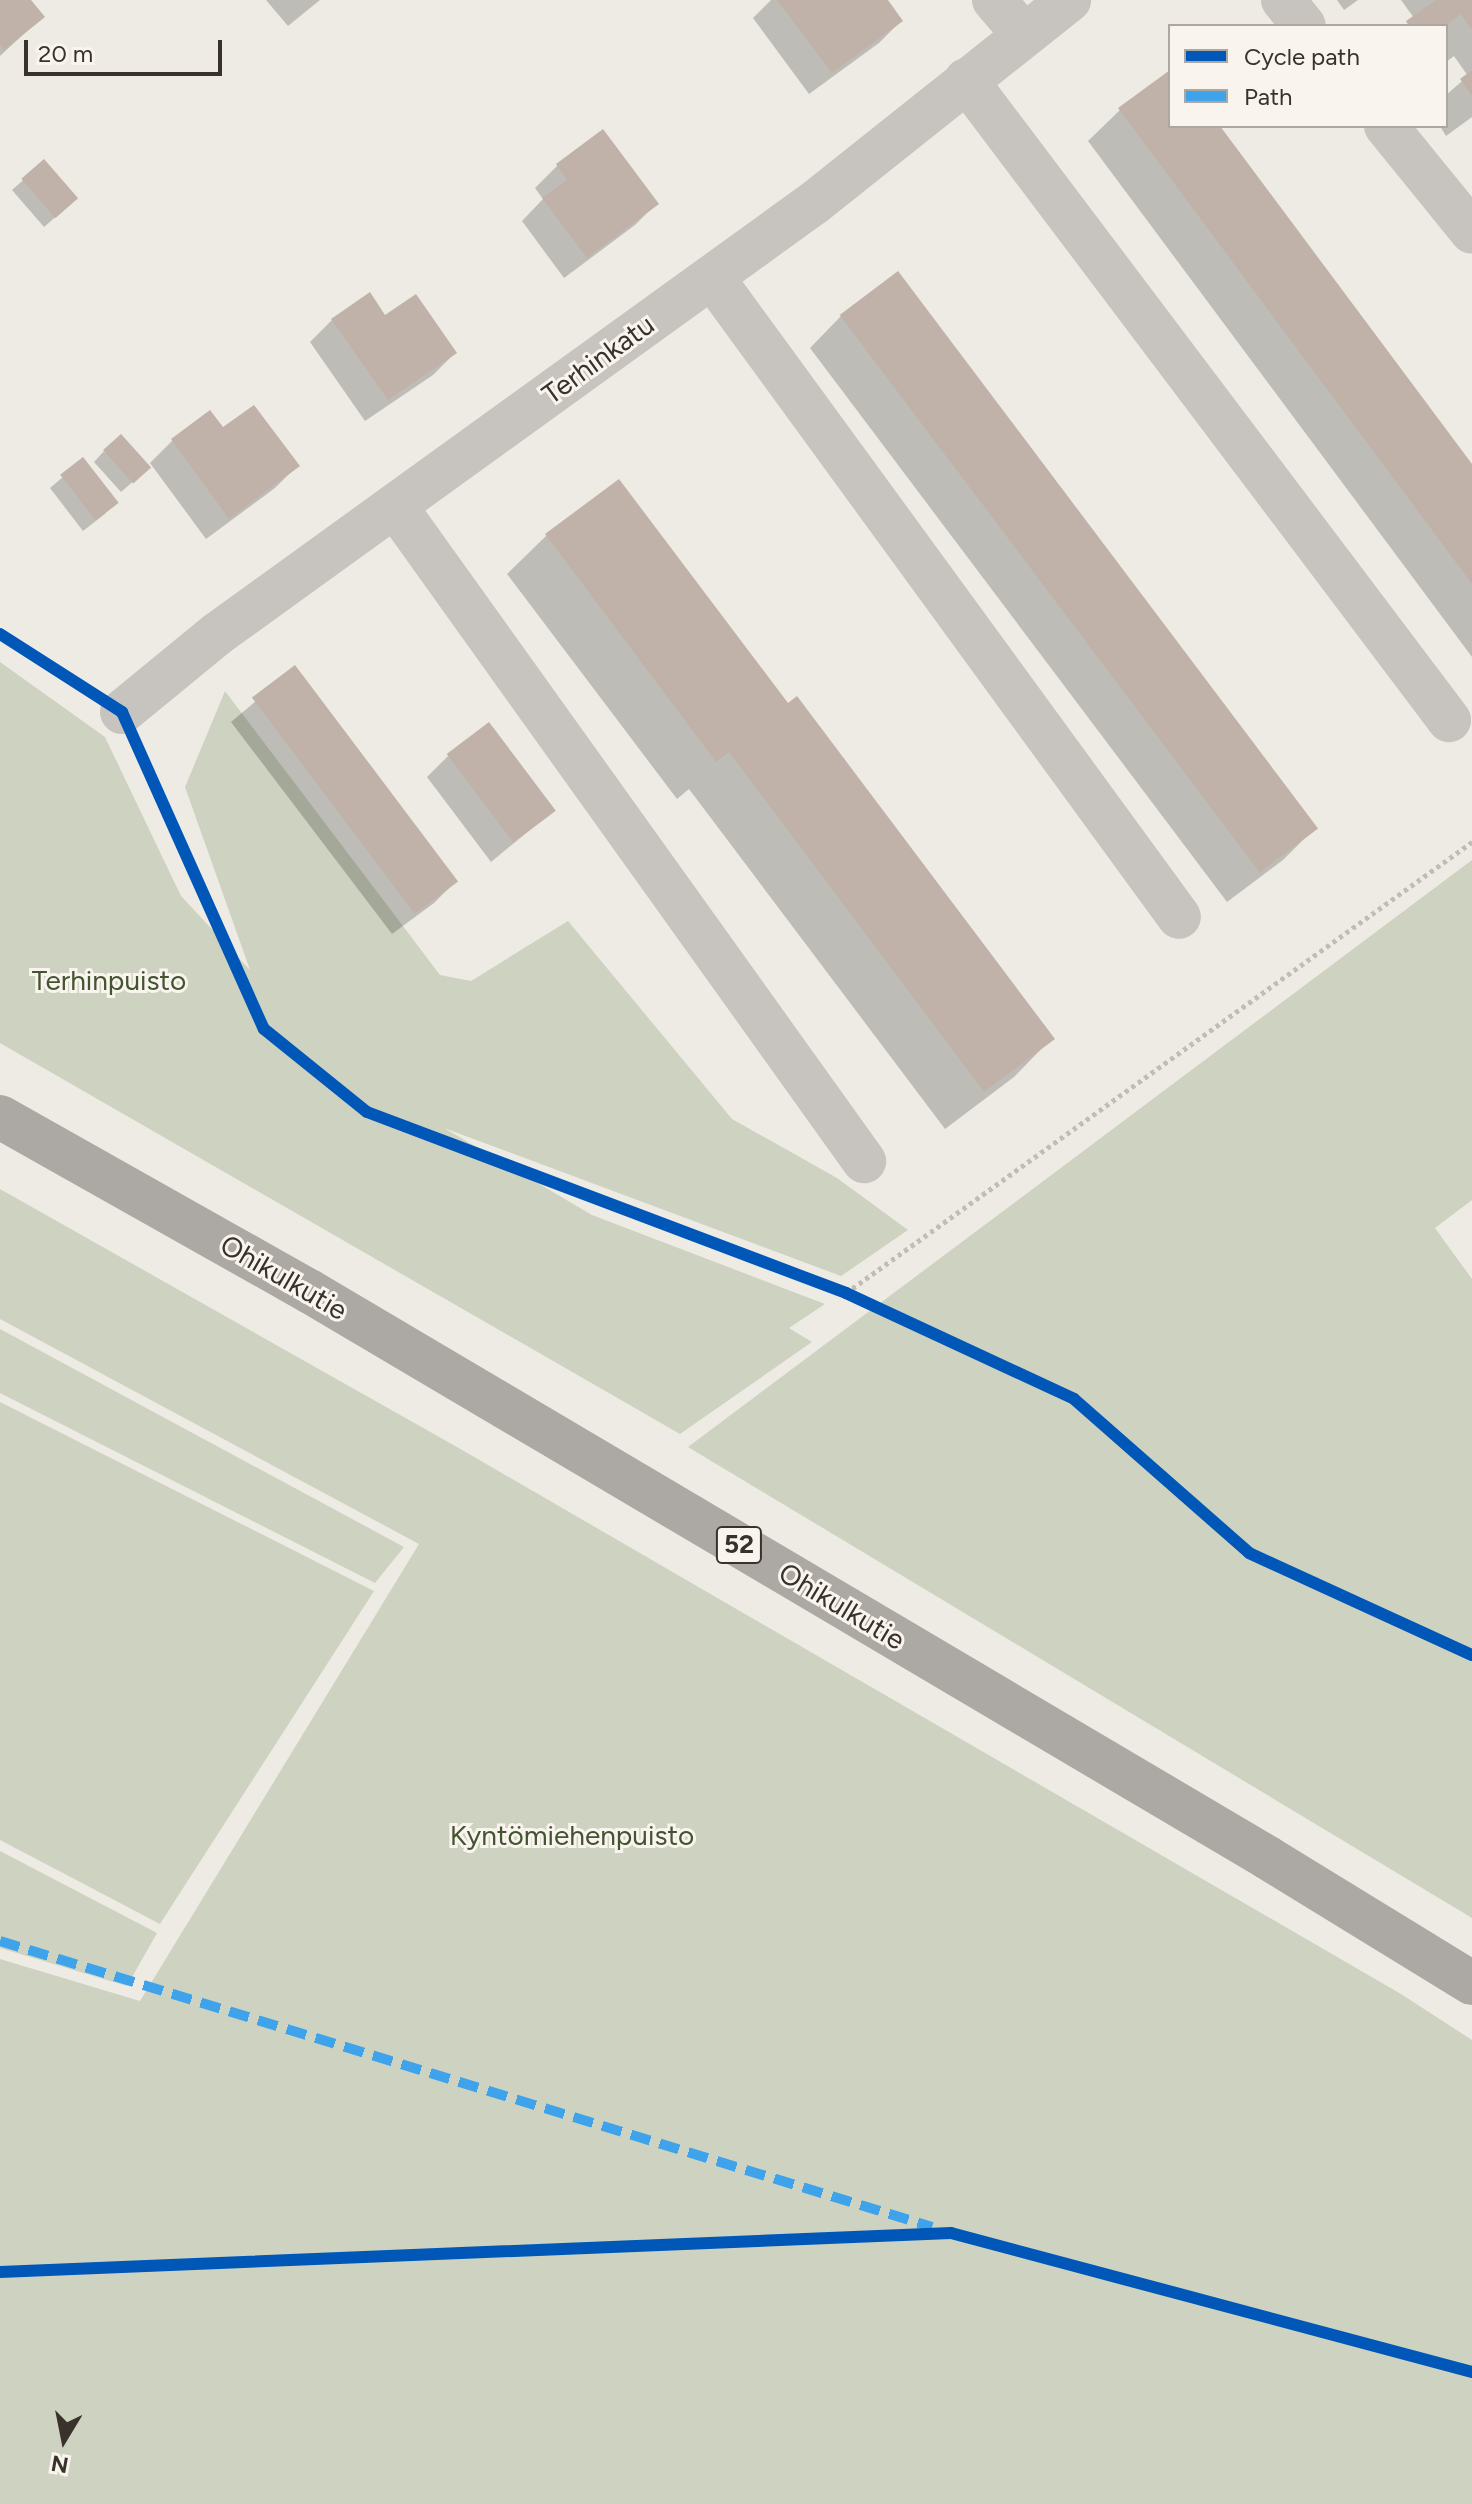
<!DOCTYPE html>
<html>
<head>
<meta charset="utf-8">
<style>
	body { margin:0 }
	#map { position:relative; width:1472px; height:2504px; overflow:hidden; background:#eeebe4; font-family:Figtree,sans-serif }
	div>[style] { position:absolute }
	.green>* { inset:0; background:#cdd3c0 }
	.shadow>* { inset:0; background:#0003 }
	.building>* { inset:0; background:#c0b2a8; transform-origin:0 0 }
	.path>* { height:5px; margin-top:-2.5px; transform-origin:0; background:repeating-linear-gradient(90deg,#c0bcb6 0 4px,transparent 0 8px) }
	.minor>* { height:44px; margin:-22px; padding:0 22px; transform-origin:22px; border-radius:22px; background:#c7c3be }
	.major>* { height:44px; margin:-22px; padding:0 22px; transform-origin:22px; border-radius:22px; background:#aca8a3 }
	.quiet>* { height:10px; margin-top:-5px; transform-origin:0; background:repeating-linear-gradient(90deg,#3fa3eb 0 20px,transparent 0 30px) }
	.cycleway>* { height:12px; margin:-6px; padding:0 6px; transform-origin:6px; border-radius:6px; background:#0057b8 }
	span { translate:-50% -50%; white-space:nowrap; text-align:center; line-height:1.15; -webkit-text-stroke:6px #f9f5ee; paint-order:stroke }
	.shield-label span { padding:2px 6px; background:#f9f5ee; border:2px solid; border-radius:6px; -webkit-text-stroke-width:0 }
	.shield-label { font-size:26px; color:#38312c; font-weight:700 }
	.street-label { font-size:28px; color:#38312c }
	.park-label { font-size:28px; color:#435432 }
	.legend { position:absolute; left:1168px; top:24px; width:280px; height:104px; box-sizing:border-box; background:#f9f5ee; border:2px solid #aca7a0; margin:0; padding:10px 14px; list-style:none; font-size:24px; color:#38312c }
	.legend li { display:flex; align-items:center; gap:16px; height:40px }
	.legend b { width:40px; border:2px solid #aca7a0 }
	.north { position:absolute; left:24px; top:2400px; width:80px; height:80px; -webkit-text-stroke:6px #f9f5ee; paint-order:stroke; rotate:190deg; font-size:22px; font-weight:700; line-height:32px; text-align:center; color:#38312c }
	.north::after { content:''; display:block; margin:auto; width:28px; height:36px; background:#38312c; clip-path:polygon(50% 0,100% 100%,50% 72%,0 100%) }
	.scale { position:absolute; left:24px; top:40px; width:198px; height:36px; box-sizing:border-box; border:4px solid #38312c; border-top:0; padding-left:10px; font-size:24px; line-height:28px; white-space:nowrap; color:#38312c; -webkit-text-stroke:6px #f9f5ee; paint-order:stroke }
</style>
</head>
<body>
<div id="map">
	<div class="green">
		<div style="clip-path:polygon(0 662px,105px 737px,181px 896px,250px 970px,185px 787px,225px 691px,440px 975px,471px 981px,568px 921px,732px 1119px,837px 1178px,908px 1230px,841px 1276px,444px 1128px,592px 1215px,825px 1304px,789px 1328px,812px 1342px,680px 1434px,0 1043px)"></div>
		<div style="clip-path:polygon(1472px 860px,1472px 1200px,1435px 1228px,1472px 1279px,1472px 1918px,688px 1447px)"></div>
		<div style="clip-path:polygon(0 1189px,457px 1447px,1401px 1994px,1472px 2040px,1472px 2504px,0 2504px,0 1959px,140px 2001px,419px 1544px,0 1319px)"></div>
		<div style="clip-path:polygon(0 1329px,404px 1547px,375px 1583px,0 1393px)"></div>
		<div style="clip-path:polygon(0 1402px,374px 1591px,160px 1924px,0 1840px)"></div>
		<div style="clip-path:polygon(0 1851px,157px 1933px,127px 1986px,0 1948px)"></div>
	</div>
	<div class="shadow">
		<div style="clip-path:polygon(0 0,28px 0,42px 17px,0 56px)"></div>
		<div style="clip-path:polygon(266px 0,320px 0,288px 26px)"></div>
		<div style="clip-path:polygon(771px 0,885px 0,901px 21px,879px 43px,809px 94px,753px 18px)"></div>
		<div style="clip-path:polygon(1337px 0,1358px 0,1344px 10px)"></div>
		<div style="clip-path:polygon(1401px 0,1472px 0,1472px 117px,1446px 136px,1440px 126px,1446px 126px,1446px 95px,1468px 76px,1454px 56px,1446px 62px,1446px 26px,1405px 26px,1414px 18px)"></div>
		<div style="clip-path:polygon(1170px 72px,1170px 126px,1218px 126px,1472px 468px,1472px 657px,1088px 141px,1120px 110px)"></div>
		<div style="clip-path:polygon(603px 132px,657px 203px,635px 225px,564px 278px,522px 221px,543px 199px,535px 188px,557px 166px)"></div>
		<div style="clip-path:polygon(44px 162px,65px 209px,44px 227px,12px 190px)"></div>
		<div style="clip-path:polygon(369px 295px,385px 318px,455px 353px,433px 375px,365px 421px,310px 342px,332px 320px)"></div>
		<div style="clip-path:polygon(841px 316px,1314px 829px,1283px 860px,1227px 902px,810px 348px)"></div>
		<div style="clip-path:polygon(210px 413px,222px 430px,297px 466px,275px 488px,206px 539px,150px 463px,172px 441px)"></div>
		<div style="clip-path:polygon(104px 451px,137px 478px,121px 492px,94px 462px)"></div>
		<div style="clip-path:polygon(83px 460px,106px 513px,83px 531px,50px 488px)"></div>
		<div style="clip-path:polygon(618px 482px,788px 706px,1052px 1038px,1014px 1077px,945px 1129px,689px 789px,677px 799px,507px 574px,546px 536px)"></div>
		<div style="clip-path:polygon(295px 668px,456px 881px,434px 903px,392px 934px,231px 722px)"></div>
		<div style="clip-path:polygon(449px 755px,554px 810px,491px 862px,427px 777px)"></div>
	</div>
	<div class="building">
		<div style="clip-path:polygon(0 0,31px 0,45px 17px,4px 50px,0 45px)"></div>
		<div style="clip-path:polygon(777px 0,888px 0,903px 21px,832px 73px)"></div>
		<div style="clip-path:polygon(1436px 0,1472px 0,1472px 30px,1461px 14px,1445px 26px,1409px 26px,1406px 21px)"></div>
		<div style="clip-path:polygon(1170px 70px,1170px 126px,1220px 126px,1472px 464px,1472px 584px,1118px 108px)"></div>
		<div style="clip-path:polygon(1472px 70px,1472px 96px,1460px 79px)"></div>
		<div style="clip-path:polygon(603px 129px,659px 204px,587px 258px,542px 198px,567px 180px,556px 164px)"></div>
		<div style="left:44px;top:159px;width:52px;height:30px;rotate:49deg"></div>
		<div style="left:898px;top:271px;width:698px;height:73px;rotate:53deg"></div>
		<div style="clip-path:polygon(370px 292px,385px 315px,416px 294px,457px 353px,388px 400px,331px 319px)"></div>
		<div style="clip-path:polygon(254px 405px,300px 466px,229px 519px,171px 439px,210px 410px,223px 427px)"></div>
		<div style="left:121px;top:434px;width:45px;height:24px;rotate:48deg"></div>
		<div style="left:83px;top:457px;width:58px;height:29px;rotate:52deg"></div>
		<div style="clip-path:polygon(619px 479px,788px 703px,797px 696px,1055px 1039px,984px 1092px,729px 752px,716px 762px,545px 534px)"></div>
		<div style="left:295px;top:665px;width:271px;height:54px;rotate:53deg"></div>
		<div style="left:489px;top:722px;width:111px;height:53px;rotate:53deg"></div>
	</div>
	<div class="path">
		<div style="left:846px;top:1293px;width:772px;rotate:-35.77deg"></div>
	</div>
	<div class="minor">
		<div style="left:994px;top:0;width:45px;rotate:49.5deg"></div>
		<div style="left:1283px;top:0;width:33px;rotate:51deg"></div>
		<div style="left:966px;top:80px;width:802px;rotate:52.96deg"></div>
		<div style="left:1386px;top:126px;width:136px;rotate:50.9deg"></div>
		<div style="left:712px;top:277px;width:792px;rotate:53.88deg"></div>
		<div style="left:395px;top:506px;width:806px;rotate:54.4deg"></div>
		<div style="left:122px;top:712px;width:123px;rotate:-39.4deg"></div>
		<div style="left:217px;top:634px;width:736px;rotate:-35.83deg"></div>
		<div style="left:814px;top:203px;width:326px;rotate:-38.5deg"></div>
	</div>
	<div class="major">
		<div style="left:0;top:1117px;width:355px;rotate:29.4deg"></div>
		<div style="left:309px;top:1291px;width:1114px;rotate:30.59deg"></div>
		<div style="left:1268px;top:1858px;width:239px;rotate:31.5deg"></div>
	</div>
	<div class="quiet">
		<div style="left:0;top:1941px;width:975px;rotate:17.06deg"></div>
	</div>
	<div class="cycleway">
		<div style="left:0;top:634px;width:145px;rotate:32.6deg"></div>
		<div style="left:122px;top:712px;width:347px;rotate:65.9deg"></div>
		<div style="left:264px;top:1029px;width:132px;rotate:38.9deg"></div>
		<div style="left:367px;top:1112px;width:512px;rotate:20.7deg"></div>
		<div style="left:846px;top:1293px;width:251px;rotate:24.9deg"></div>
		<div style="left:1074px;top:1399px;width:233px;rotate:41.3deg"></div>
		<div style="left:1249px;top:1553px;width:245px;rotate:24.6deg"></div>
		<div style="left:0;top:2272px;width:952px;rotate:-2.35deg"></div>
		<div style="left:951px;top:2233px;width:539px;rotate:14.94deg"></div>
	</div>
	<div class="shield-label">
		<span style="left:739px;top:1545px">52</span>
	</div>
	<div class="street-label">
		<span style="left:598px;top:359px;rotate:-36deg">Terhinkatu</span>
		<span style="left:284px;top:1277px;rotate:30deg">Ohikulkutie</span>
		<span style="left:842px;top:1606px;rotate:31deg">Ohikulkutie</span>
	</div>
	<div class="park-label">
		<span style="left:109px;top:980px">Terhinpuisto</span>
		<span style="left:572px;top:1835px">Kyntömiehenpuisto</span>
	</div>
	<ul class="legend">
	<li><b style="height:10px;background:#0057b8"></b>Cycle path</li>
	<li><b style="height:10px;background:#3fa3eb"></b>Path</li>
	</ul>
	<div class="north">N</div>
	<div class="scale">20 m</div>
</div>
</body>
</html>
